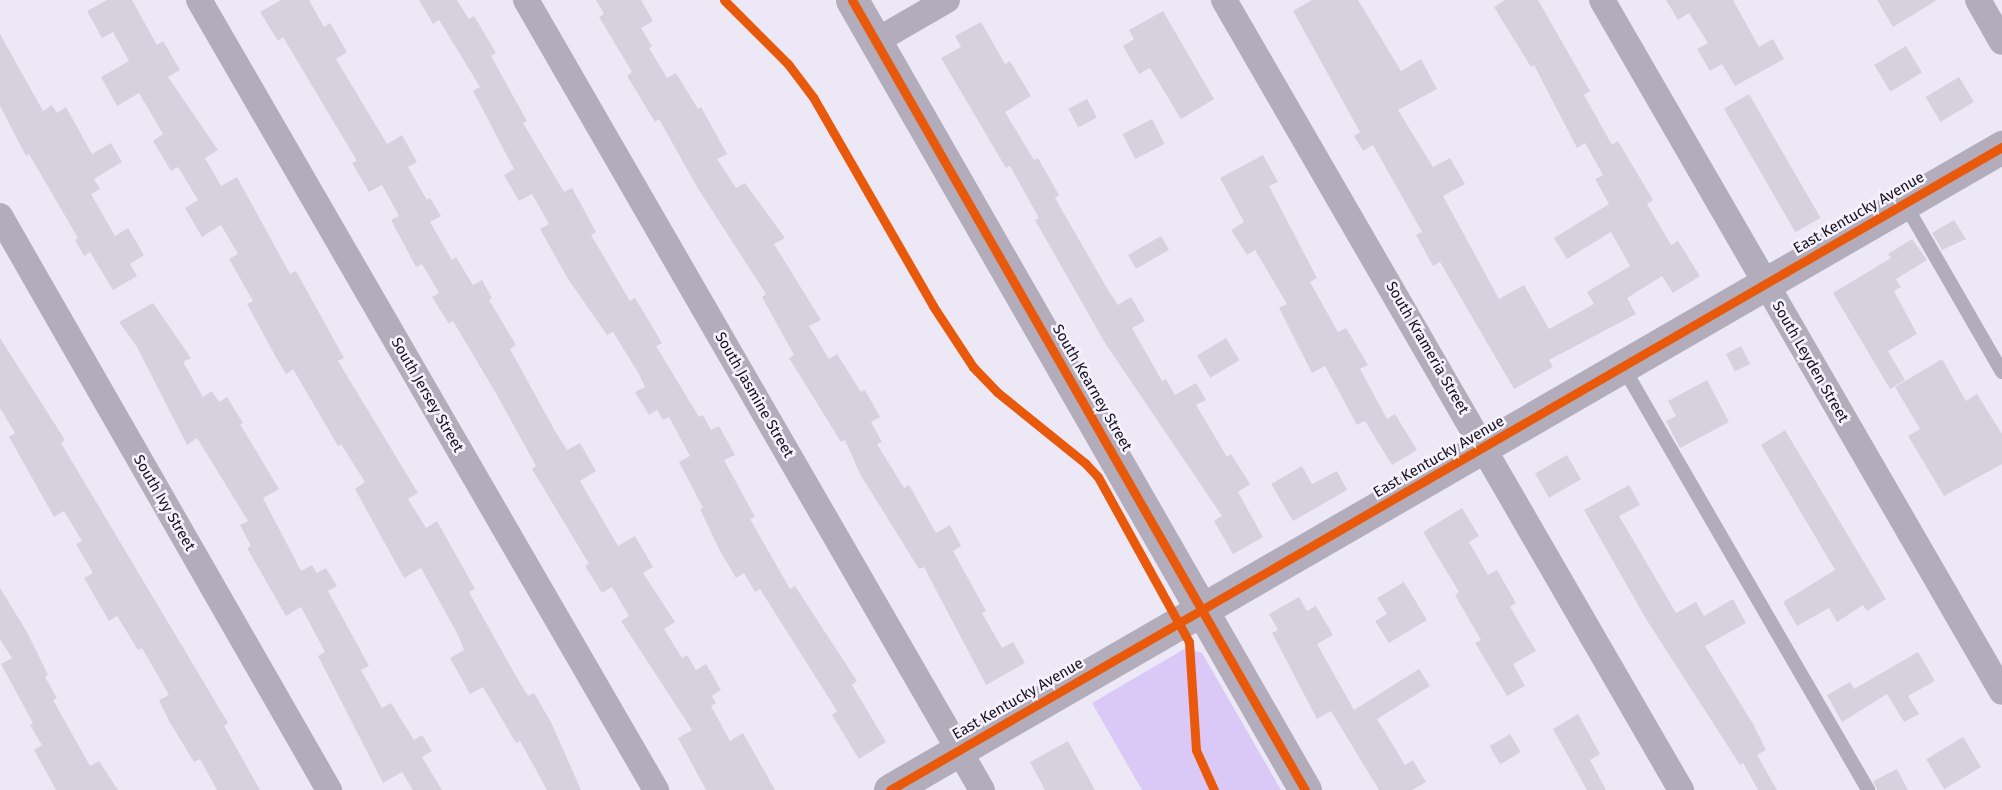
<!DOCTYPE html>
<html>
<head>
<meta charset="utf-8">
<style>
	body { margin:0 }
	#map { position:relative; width:2002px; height:790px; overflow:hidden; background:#ede8f6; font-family:"Fira Sans",sans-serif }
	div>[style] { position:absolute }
	.green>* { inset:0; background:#dac9f7 }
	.building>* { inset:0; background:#d6d2dd; transform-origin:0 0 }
	.lane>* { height:14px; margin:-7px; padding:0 7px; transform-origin:7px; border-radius:7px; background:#b2adbb }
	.street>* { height:26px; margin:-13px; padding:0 13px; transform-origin:13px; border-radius:13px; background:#b2adbb }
	.secondary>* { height:33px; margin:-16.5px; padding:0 16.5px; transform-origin:16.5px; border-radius:16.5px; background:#b2acbb }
	.cycleway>* { height:9px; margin:-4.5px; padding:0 4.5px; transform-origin:4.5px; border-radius:4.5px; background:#e8590c }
	span { translate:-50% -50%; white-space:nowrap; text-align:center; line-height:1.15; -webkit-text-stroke:5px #f6f2fd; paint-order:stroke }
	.street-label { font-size:15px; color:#14111a }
</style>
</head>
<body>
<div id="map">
	<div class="green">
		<div style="clip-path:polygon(1186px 648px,1202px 653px,1281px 790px,1142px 790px,1092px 703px)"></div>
	</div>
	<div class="building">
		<div style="clip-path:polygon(107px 0,132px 0,157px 45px,163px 41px,180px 70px,168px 77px,218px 150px,205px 158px,221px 186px,237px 177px,290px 274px,296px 271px,344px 358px,338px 361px,418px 493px,408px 499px,426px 528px,437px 521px,475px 589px,469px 592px,480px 612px,517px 678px,528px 696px,534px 693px,551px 722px,581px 790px,547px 790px,520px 741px,516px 743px,483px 687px,470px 694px,450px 658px,464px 650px,458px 635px,421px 568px,404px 578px,355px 489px,365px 482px,341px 444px,338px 446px,293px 369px,286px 374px,277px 359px,247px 304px,253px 301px,229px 259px,238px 254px,221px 225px,202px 237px,185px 208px,198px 200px,178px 167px,171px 171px,153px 141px,163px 134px,139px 93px,117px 106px,101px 77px,129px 61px,113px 32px,102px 38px,87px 11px)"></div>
		<div style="clip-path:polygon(281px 0,309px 0,324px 27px,330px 23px,347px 52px,336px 59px,387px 144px,402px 135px,417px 162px,408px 167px,427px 200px,430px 198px,441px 216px,430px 222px,452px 260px,456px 257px,473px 285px,482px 280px,492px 298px,489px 300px,516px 345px,510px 349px,555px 431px,567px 450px,580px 443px,596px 471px,580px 481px,618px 546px,635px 536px,653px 567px,643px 573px,675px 622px,664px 629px,682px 658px,687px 655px,696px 670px,706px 664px,721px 690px,712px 696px,716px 703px,711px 706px,730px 741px,743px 733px,775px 790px,706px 790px,678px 738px,692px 730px,621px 621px,629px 616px,612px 587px,602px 593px,585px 566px,589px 564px,532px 469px,536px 466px,497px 395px,453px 321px,449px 324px,432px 297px,439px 293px,422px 264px,416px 267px,391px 220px,399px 216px,382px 185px,369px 192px,352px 163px,357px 161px,323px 104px,283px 37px,278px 41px,260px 12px)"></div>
		<div style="clip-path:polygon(419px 0,457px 0,469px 19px,474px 16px,496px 53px,491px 56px,527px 121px,523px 123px,564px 192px,572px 188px,596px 232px,591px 235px,630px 301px,635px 298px,662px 343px,656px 346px,699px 417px,703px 415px,711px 430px,719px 426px,735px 455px,724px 460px,755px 517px,750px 519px,790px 589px,795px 586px,857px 681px,852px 685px,886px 742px,859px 759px,832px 715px,837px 711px,760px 589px,755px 592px,744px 573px,736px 578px,720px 551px,700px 509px,703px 508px,679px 462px,690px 456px,669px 417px,663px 420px,657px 410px,649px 415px,635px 392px,645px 387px,639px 374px,613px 332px,607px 335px,568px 279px,540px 229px,549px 224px,532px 194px,519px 201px,504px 175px,514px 169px,473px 91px,480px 87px,439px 20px,433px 24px)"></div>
		<div style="clip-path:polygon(596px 0,641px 0,653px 21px,641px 28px,652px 46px,649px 48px,667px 78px,676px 73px,698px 109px,701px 107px,727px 154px,717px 159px,736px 188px,745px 183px,785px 238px,774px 244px,821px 320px,809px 326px,829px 359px,837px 354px,861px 392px,865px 390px,880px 417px,871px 422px,882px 442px,877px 444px,904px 488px,909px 485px,936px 533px,950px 525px,961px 546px,953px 551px,986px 611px,982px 613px,1002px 648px,1013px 642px,1025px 663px,986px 685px,924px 567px,919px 569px,860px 474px,845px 440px,841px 442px,789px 358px,794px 355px,762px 297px,766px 294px,697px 187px,659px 119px,655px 122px,627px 76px,632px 72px,599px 17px,604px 14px)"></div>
		<div style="clip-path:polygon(1312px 0,1358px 0,1401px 71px,1421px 59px,1437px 89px,1398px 110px,1433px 167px,1450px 158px,1465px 184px,1443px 196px,1499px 299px,1524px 285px,1549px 329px,1594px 304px,1587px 292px,1630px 266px,1611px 232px,1567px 259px,1554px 238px,1609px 204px,1595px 179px,1603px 175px,1585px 143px,1577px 148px,1534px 65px,1531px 67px,1494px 7px,1505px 0,1538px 0,1590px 91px,1584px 95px,1612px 145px,1618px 141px,1653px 200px,1647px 204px,1671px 245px,1678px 241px,1700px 276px,1673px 293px,1662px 276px,1627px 298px,1636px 314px,1549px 360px,1553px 367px,1514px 389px,1440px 262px,1433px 266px,1416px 235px,1422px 232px,1373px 145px,1363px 151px,1354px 136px,1360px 132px,1293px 11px)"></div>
		<div style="clip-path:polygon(1666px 0,1733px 0,1759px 47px,1773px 39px,1784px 59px,1735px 86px,1722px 64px,1710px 71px,1697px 49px,1708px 43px,1689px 13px,1678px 20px)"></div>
		<div style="clip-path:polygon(1877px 0,1937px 0,1893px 27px)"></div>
		<div style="clip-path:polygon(1163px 11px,1214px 99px,1181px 119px,1150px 68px,1139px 74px,1123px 46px,1134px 39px,1129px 30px)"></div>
		<div style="clip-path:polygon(981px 22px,1005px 64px,1010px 61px,1031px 96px,1005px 112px,1034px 160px,1038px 158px,1059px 195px,1055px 198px,1108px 290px,1118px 305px,1131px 297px,1145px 321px,1132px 328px,1162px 381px,1166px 379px,1175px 395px,1196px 383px,1206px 400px,1196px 405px,1227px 457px,1231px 454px,1250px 484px,1238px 492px,1263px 537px,1233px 554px,1214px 521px,1222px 516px,1105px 343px,1035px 220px,1039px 218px,1010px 166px,1006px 168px,941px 58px,961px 47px,955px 36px)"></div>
		<div style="clip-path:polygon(0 34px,43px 111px,52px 105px,57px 113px,66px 107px,92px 154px,111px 143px,122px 162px,94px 179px,100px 189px,91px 194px,115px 236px,128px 228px,144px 255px,130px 264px,137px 276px,113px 290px,90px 252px,84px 256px,75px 240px,78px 238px,29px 154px,26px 156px,0 106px)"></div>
		<div style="left:1906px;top:46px;width:31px;height:37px;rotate:59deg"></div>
		<div style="left:1959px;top:77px;width:29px;height:39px;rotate:59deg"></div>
		<div style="left:1749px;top:94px;width:143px;height:29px;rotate:60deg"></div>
		<div style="left:1087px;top:99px;width:21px;height:21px;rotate:62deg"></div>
		<div style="left:1152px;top:119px;width:28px;height:33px;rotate:63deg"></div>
		<div style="clip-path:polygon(1263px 155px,1278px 182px,1269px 186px,1317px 278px,1310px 282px,1338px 332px,1346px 328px,1368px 365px,1360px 369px,1387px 419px,1395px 414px,1417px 450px,1392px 465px,1365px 421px,1357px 425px,1325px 366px,1312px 373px,1279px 308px,1287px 304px,1255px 250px,1247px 255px,1231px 230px,1244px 222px,1220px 178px)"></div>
		<div style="clip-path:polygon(1954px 220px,1966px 239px,1942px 250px,1932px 233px)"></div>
		<div style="left:1161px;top:236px;width:16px;height:38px;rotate:60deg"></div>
		<div style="clip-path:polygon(1912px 239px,1927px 260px,1896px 279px,1901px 287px,1894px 291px,1917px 334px,1888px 351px,1905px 380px,1890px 389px,1833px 293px,1891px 258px,1888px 254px)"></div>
		<div style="clip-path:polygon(153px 303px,191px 358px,183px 362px,203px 397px,212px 391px,219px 402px,227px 397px,243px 423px,240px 424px,279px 489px,263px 498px,301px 571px,312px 565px,317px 573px,326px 568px,337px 586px,328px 591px,369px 666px,361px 670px,382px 708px,391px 703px,414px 740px,422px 735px,432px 751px,422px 757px,442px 790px,413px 790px,402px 772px,383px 783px,318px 656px,325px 652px,301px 607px,286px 616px,247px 548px,251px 546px,240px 525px,248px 521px,197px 438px,187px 445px,137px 347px,119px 322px)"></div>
		<div style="clip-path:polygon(0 338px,65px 440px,61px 443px,228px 723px,224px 726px,260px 790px,217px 790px,200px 759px,194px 762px,169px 721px,159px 700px,169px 695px,142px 648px,138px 650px,117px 616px,109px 621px,84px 578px,93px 573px,76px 544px,82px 541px,64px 511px,54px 517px,9px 437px,15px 433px,0 408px)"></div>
		<div style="left:1226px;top:338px;width:26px;height:34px;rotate:59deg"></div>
		<div style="left:1741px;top:346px;width:20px;height:17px;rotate:63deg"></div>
		<div style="clip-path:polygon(1942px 359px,1966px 401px,1977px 394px,2002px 434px,2002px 464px,1944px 496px,1908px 436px,1920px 429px,1895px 387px)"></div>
		<div style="clip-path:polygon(1707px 380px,1729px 422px,1680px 448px,1666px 421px,1676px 416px,1668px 401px)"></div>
		<div style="clip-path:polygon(1785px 430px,1886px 599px,1867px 611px,1863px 605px,1837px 622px,1829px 608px,1797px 626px,1783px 602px,1835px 570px,1761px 445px)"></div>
		<div style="left:1567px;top:455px;width:28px;height:37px;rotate:60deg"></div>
		<div style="clip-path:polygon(1302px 466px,1312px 484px,1337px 471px,1347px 490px,1293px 521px,1271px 484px)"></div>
		<div style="clip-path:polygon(1629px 485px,1640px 505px,1619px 516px,1676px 613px,1696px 602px,1704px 616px,1733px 599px,1746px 623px,1705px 646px,1753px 724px,1766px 750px,1757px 755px,1777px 790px,1758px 790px,1743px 763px,1740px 765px,1646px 619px,1584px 510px)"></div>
		<div style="clip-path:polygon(1462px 508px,1479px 536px,1469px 542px,1488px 575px,1497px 570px,1516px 603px,1510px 607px,1536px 651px,1513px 664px,1525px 686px,1507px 696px,1475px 643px,1481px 640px,1455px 595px,1459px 592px,1423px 532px)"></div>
		<div style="clip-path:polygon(1404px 582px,1427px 620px,1389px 643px,1375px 621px,1387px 614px,1377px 598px)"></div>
		<div style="clip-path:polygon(0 588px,27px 632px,48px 675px,45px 677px,57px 698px,53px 700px,90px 766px,99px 761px,118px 790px,56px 790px,34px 750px,42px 745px,30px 725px,33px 723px,1px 664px,12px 658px,0 639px)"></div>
		<div style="clip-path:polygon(1299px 597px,1307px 611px,1316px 606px,1333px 635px,1317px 644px,1354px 710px,1419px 669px,1430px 686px,1377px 719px,1405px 765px,1413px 760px,1426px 782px,1412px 790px,1379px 790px,1331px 711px,1317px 719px,1272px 633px,1278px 630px,1269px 614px)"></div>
		<div style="clip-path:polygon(1918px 652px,1935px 681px,1908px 696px,1919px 714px,1904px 722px,1887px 694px,1842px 722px,1827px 695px,1850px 682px,1854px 689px)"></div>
		<div style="clip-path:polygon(1578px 714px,1600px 754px,1590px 760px,1606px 790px,1587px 790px,1553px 729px)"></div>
		<div style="left:1510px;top:734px;width:21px;height:24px;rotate:59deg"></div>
		<div style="left:1963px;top:737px;width:35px;height:43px;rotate:59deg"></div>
		<div style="clip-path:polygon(1068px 741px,1095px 790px,1045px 790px,1030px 762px)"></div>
		<div style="clip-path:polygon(1897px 769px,1908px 790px,1877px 790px,1873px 781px)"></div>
	</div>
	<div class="lane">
		<div style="left:1905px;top:204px;width:194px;rotate:60deg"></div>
		<div style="left:1623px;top:367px;width:489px;rotate:59.9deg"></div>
	</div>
	<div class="street">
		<div style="left:199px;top:0;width:913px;rotate:59.95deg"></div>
		<div style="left:526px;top:0;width:912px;rotate:60.01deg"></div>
		<div style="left:1224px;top:0;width:913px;rotate:59.95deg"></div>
		<div style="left:1602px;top:0;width:799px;rotate:59.97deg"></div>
		<div style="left:1978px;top:0;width:48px;rotate:60.3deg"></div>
		<div style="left:876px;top:41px;width:82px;rotate:-30deg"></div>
		<div style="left:0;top:216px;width:662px;rotate:60.18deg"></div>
	</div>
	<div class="secondary">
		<div style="left:852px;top:0;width:911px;rotate:60.17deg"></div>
		<div style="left:890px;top:790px;width:1285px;rotate:-30.04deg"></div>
	</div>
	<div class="cycleway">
		<div style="left:724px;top:0;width:91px;rotate:45deg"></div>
		<div style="left:788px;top:64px;width:41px;rotate:52.9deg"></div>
		<div style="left:813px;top:97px;width:241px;rotate:60.1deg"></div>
		<div style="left:933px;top:306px;width:73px;rotate:56.7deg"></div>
		<div style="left:973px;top:367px;width:35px;rotate:46deg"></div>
		<div style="left:997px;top:392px;width:113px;rotate:38.9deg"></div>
		<div style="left:1085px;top:463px;width:19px;rotate:47deg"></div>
		<div style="left:1098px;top:477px;width:188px;rotate:61.1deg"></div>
		<div style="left:1189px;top:642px;width:108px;rotate:86.3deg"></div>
		<div style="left:1196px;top:750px;width:44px;rotate:65.8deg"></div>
		<div style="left:852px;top:0;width:911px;rotate:60.17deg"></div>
		<div style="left:890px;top:790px;width:1285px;rotate:-30.04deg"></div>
	</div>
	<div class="street-label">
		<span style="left:1859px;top:213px;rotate:-30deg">East Kentucky Avenue</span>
		<span style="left:1427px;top:348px;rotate:60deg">South Krameria Street</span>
		<span style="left:1810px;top:362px;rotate:60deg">South Leyden Street</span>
		<span style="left:1092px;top:388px;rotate:60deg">South Kearney Street</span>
		<span style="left:427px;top:395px;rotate:60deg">South Jersey Street</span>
		<span style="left:754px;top:395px;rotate:60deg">South Jasmine Street</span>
		<span style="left:1439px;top:457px;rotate:-30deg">East Kentucky Avenue</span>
		<span style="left:164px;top:503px;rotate:60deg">South Ivy Street</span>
		<span style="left:1018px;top:699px;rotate:-30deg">East Kentucky Avenue</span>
	</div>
</div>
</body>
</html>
